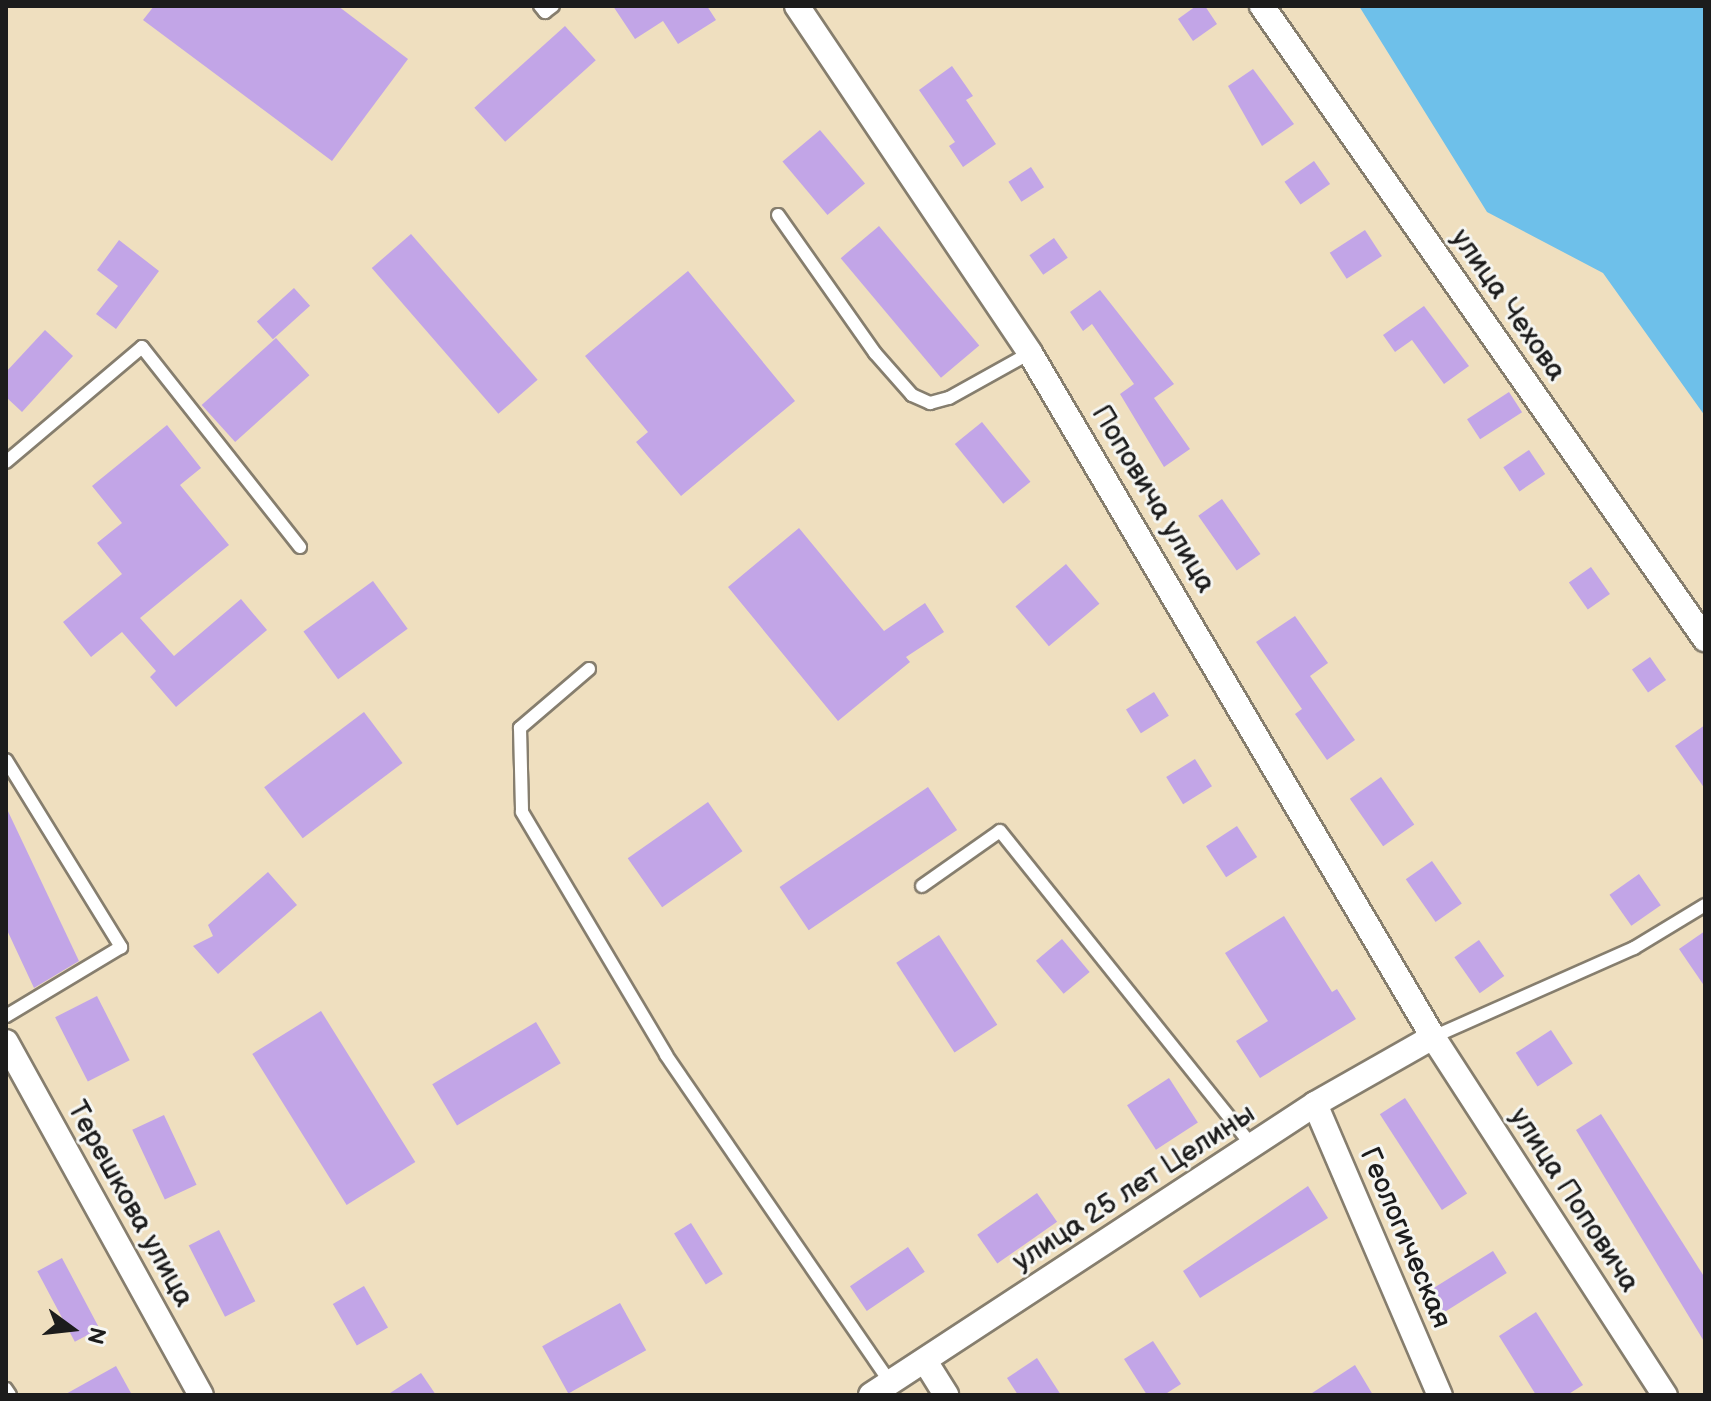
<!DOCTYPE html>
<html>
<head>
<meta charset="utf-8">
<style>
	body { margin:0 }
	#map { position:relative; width:1711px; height:1401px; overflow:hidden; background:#efdfbf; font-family:"Balsamiq Sans",sans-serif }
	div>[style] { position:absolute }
	.water>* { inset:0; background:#6ec0ea }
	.building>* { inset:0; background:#c2a5e7; transform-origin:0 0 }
	.roads { filter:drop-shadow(2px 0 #867e6e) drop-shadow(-2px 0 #867e6e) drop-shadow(0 2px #867e6e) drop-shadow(0 -2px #867e6e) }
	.lane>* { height:12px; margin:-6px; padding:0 6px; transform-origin:6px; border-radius:6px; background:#fff }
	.street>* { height:24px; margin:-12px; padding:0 12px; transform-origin:12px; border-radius:12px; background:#fff }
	span { translate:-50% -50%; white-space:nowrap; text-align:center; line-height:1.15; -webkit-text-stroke:6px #f6f6f2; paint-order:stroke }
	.street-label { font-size:28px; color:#1c1c1c }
	.frame { position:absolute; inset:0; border:8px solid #1c1c1c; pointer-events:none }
	.north { position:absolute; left:32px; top:1289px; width:80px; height:80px; -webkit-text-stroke:6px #f6f6f2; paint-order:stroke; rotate:105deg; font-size:22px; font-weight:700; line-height:32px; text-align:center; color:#1c1c1c }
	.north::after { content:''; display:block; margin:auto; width:28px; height:36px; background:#1c1c1c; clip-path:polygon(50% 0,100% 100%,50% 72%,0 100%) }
</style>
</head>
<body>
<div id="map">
	<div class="water">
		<div style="clip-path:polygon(1359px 6px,1705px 6px,1705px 416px,1603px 273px,1487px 212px)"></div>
	</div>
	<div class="building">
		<div style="clip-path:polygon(154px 6px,338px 6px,408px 59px,332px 161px,143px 20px)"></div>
		<div style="clip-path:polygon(613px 6px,707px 6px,716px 20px,678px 44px,663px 21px,635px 39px)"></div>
		<div style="clip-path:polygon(1196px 6px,1205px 6px,1217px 24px,1193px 41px,1178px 19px)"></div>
		<div style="left:565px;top:26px;width:46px;height:122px;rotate:48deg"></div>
		<div style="clip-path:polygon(952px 66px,973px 96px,966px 100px,996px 144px,963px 167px,949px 146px,955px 142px,919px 90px)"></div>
		<div style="clip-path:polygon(1253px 69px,1294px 124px,1262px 146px,1228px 86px)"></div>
		<div style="left:820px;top:130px;width:70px;height:49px;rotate:50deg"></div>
		<div style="left:1314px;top:161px;width:28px;height:36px;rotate:55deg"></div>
		<div style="left:1031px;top:167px;width:24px;height:27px;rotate:57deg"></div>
		<div style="left:879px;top:226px;width:156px;height:50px;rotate:50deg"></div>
		<div style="left:1365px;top:230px;width:31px;height:42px;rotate:57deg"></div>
		<div style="left:411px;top:234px;width:193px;height:52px;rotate:49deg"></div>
		<div style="left:1054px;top:238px;width:24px;height:30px;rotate:55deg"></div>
		<div style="clip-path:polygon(119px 240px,159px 271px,116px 329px,96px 314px,118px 286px,97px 270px)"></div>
		<div style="clip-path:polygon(688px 271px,795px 401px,681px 496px,636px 442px,648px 432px,585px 356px)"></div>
		<div style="left:294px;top:288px;width:24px;height:50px;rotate:48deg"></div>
		<div style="clip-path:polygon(1100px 290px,1174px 384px,1154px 398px,1190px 449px,1164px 467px,1120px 394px,1134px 384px,1092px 324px,1083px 331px,1070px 312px)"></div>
		<div style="clip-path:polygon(1424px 306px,1469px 366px,1444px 384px,1412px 340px,1395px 352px,1383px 335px)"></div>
		<div style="clip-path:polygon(45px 330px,73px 356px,22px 412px,6px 397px,6px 372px)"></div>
		<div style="left:276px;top:338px;width:50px;height:100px;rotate:48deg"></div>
		<div style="left:1509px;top:392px;width:24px;height:50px;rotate:57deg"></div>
		<div style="left:982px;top:422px;width:77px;height:35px;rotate:51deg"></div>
		<div style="clip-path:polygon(167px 425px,201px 468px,180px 485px,229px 545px,140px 618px,174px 656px,241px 599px,267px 630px,176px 707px,150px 677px,156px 671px,122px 632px,91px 657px,63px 622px,122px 574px,97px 543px,122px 523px,92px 486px)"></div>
		<div style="left:1529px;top:450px;width:29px;height:31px;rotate:56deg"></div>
		<div style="left:1222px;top:499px;width:67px;height:29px;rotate:55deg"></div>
		<div style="clip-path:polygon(799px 528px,884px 631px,925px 603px,944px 632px,906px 657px,910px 662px,838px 721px,728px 587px)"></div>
		<div style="left:1066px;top:564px;width:52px;height:66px;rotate:50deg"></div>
		<div style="left:1591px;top:567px;width:33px;height:27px;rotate:55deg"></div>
		<div style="left:373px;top:581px;width:59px;height:86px;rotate:54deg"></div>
		<div style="clip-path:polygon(1295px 616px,1328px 663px,1310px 676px,1355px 740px,1327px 760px,1295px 714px,1302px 709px,1256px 642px)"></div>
		<div style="left:1650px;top:657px;width:28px;height:22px;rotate:55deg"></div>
		<div style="left:1154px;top:692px;width:28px;height:33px;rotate:58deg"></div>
		<div style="left:364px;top:712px;width:64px;height:125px;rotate:53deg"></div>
		<div style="clip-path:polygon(1705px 725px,1705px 789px,1675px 746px)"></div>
		<div style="left:1195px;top:759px;width:32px;height:34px;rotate:58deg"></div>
		<div style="left:1381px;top:777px;width:58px;height:38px;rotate:55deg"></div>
		<div style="left:928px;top:787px;width:52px;height:179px;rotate:56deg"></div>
		<div style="left:708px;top:802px;width:60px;height:98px;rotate:55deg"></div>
		<div style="clip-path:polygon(6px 807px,79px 961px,34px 988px,6px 928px)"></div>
		<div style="left:1237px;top:826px;width:37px;height:37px;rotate:57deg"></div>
		<div style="left:1432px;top:861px;width:52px;height:32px;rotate:55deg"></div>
		<div style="clip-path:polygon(268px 872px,297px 905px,218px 974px,193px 946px,213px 936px,208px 925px)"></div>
		<div style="left:1639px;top:874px;width:38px;height:36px;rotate:55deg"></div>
		<div style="clip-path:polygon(1284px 916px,1332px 992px,1337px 989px,1356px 1019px,1260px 1078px,1236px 1041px,1268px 1021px,1225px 953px)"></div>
		<div style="clip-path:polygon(1705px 931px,1705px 987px,1679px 949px)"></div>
		<div style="left:939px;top:935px;width:107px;height:51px;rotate:57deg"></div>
		<div style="left:1062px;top:939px;width:43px;height:34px;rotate:50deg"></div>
		<div style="left:1479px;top:940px;width:44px;height:30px;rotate:55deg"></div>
		<div style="left:97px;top:996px;width:72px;height:47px;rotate:63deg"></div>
		<div style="left:321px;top:1011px;width:178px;height:81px;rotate:58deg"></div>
		<div style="left:536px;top:1022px;width:48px;height:121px;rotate:59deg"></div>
		<div style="left:1551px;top:1030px;width:40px;height:42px;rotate:57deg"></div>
		<div style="left:1169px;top:1078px;width:53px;height:50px;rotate:57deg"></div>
		<div style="left:1405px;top:1098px;width:114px;height:30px;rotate:57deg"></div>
		<div style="clip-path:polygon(1601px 1114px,1705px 1278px,1705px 1343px,1576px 1130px)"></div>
		<div style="left:164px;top:1115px;width:77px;height:35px;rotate:65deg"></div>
		<div style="clip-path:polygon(1308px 1186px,1328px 1218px,1200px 1298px,1183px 1271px)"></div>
		<div style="left:1037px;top:1193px;width:35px;height:73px;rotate:55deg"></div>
		<div style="left:691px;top:1223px;width:60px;height:20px;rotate:58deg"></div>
		<div style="left:219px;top:1230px;width:80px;height:34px;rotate:63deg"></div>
		<div style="left:908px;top:1247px;width:30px;height:70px;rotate:56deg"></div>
		<div style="left:1493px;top:1251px;width:26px;height:79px;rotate:58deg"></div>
		<div style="left:62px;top:1258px;width:80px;height:28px;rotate:62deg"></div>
		<div style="left:364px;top:1286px;width:48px;height:36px;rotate:60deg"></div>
		<div style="left:620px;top:1303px;width:54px;height:89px;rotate:61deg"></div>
		<div style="clip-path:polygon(1536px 1312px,1583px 1385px,1567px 1395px,1536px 1395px,1499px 1336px)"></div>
		<div style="clip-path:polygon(1153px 1341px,1181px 1384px,1164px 1395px,1147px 1395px,1124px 1359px)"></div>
		<div style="clip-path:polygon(1037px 1358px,1061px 1395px,1018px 1395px,1007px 1378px)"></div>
		<div style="clip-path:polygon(1355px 1365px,1373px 1395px,1309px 1395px)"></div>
		<div style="clip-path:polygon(116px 1366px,132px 1395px,64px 1395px)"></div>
		<div style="clip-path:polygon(421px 1373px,436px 1395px,387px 1395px)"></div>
	</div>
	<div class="roads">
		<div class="lane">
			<div style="left:540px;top:6px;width:8px;rotate:50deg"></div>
			<div style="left:545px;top:12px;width:10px;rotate:-37deg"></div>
			<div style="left:778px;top:215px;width:169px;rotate:54.9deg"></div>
			<div style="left:875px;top:353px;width:56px;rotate:48.6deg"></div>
			<div style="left:912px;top:395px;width:20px;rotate:24deg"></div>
			<div style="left:930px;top:403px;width:20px;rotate:-15deg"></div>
			<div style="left:949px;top:398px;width:93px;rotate:-29.1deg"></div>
			<div style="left:6px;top:462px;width:178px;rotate:-40.2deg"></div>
			<div style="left:142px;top:347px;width:255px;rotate:51.7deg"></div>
			<div style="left:589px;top:669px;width:91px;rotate:139.5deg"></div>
			<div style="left:520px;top:728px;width:84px;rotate:88.6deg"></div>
			<div style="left:522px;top:812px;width:282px;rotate:59.3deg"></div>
			<div style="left:666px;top:1055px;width:398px;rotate:55.6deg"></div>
			<div style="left:6px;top:760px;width:220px;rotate:58.4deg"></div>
			<div style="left:121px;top:947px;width:134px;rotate:149deg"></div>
			<div style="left:922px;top:886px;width:95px;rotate:-35.2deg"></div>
			<div style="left:1000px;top:831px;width:405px;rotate:51.3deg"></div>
			<div style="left:1433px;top:1037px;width:220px;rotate:-23.9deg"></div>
			<div style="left:1634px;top:948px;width:83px;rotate:-31.2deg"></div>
			<div style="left:6px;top:1389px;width:7px;rotate:56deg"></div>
		</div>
		<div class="street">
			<div style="left:797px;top:6px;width:418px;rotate:56.1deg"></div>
			<div style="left:1030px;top:353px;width:794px;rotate:59.49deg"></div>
			<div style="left:1433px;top:1037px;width:427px;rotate:57.1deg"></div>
			<div style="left:1262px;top:6px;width:773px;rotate:55.01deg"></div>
			<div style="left:6px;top:1042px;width:403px;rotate:61.1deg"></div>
			<div style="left:1315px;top:1104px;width:317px;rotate:66.8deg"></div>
			<div style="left:925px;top:1361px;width:40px;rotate:58deg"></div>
			<div style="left:871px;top:1395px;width:531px;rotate:-33.24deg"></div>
			<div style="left:1315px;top:1104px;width:136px;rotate:-29.6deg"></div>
		</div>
	</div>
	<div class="street-label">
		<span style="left:1508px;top:305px;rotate:55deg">улица Чехова</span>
		<span style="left:1153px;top:499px;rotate:59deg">Поповича улица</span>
		<span style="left:1134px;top:1188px;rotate:-33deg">улица 25 лет Целины</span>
		<span style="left:1574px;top:1200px;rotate:57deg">улица Поповича</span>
		<span style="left:130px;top:1204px;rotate:61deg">Терешкова улица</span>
		<span style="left:1405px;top:1238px;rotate:67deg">Геологическая</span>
	</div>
	<div class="frame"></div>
	<div class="north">N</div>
</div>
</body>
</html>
